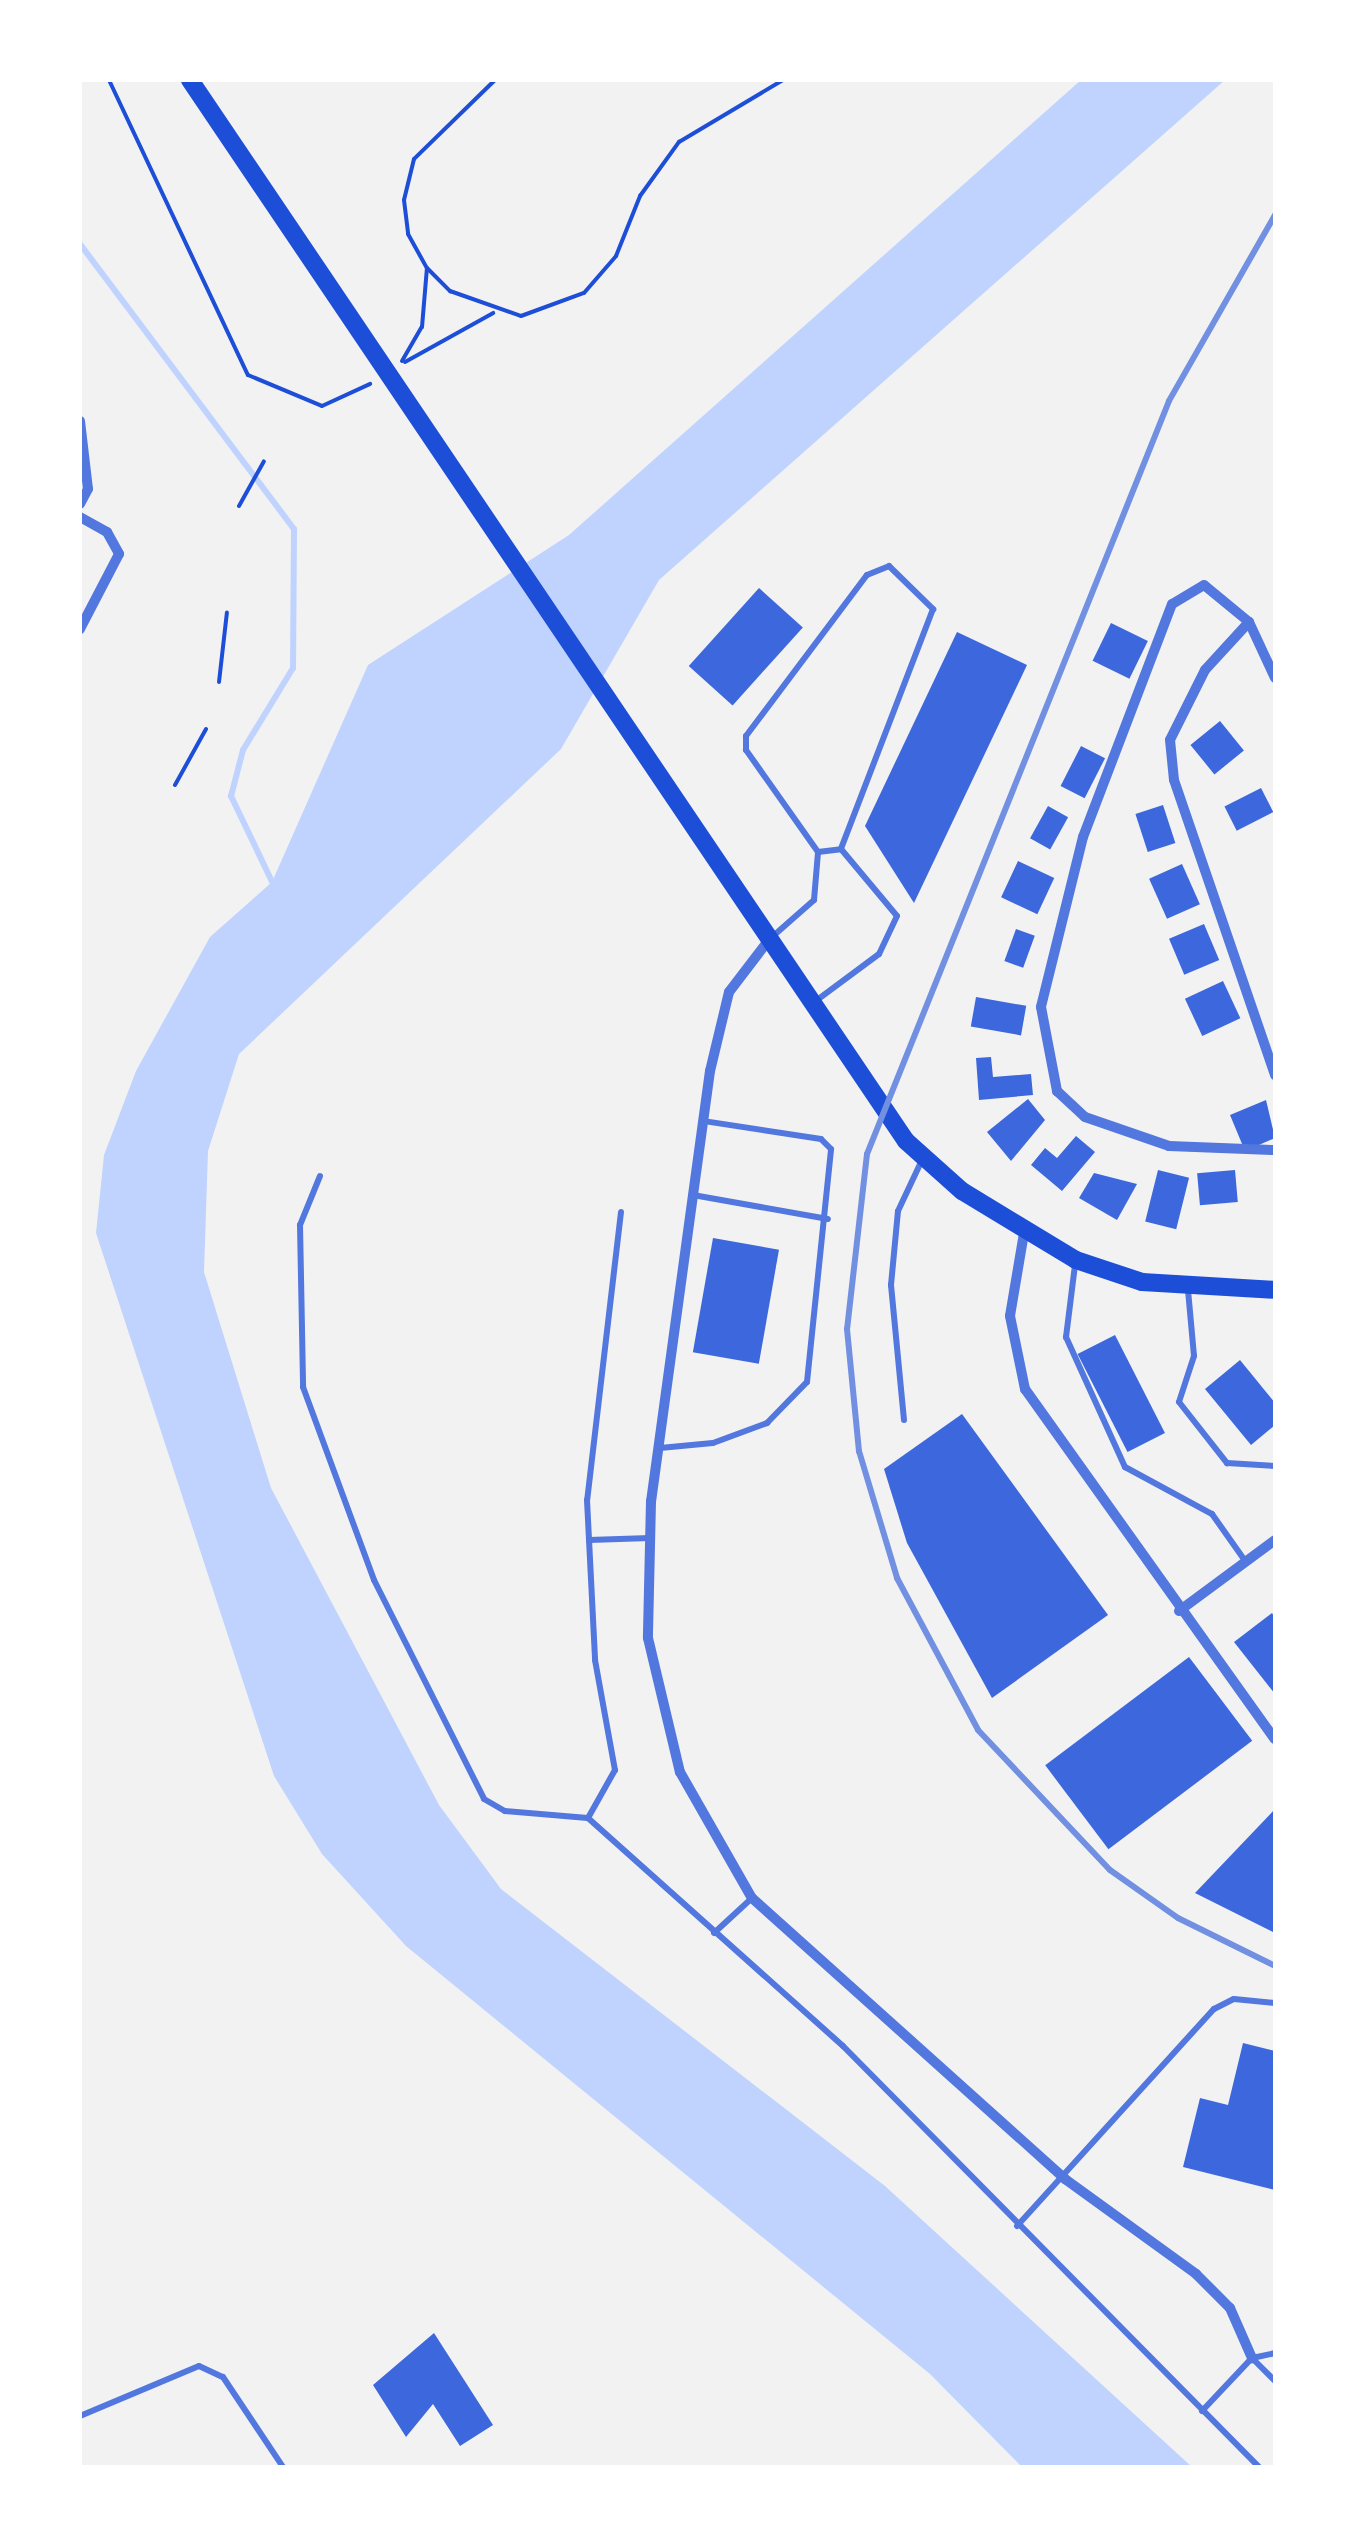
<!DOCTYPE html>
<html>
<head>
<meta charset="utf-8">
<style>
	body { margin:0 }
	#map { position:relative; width:1355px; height:2547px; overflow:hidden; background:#f2f2f2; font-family:Montserrat,sans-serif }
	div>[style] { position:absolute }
	.water>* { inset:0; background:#bfd3fe }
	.stream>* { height:6px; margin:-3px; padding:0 3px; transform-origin:3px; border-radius:3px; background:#bfd3fe }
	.building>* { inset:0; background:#3d67dc; transform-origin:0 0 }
	.path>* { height:4px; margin:-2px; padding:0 2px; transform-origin:2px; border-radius:2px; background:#1d4ed8 }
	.service>* { height:6px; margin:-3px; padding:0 3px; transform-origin:3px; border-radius:3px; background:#5277de }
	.minor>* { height:10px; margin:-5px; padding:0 5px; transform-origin:5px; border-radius:5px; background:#5277de }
	.secondary>* { height:18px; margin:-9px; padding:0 9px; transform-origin:9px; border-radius:9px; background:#1d4ed8 }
	.rail>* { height:6px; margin:-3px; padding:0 3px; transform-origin:3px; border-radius:3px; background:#7290e2 }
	span { translate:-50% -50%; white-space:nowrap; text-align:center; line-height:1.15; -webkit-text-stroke:10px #fff; paint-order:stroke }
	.frame { position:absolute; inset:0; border:82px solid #fff; pointer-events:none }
</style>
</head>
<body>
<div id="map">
	<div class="water">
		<div style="clip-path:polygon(1081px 80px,1225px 80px,659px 580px,561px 749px,239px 1054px,208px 1151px,204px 1272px,271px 1488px,439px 1805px,501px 1889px,885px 2186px,1192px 2467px,1022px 2467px,930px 2374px,406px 1946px,322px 1854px,274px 1776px,96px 1233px,104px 1155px,136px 1071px,210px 937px,272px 882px,368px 665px,569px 535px)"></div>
	</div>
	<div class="stream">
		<div style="left:80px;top:244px;width:356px;rotate:53.1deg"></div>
		<div style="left:294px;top:529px;width:139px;rotate:90.4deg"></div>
		<div style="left:293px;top:668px;width:96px;rotate:121.4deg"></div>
		<div style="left:243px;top:750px;width:48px;rotate:104.6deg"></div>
		<div style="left:231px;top:796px;width:102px;rotate:64.4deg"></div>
	</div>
	<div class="building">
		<div style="left:759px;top:588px;width:59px;height:105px;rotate:42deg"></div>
		<div style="left:1111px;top:623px;width:41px;height:42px;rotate:26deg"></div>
		<div style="clip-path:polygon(957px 632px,1027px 665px,914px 903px,865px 826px)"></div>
		<div style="left:1220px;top:721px;width:38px;height:38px;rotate:51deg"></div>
		<div style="left:1081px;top:746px;width:27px;height:45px;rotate:27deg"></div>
		<div style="left:1261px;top:788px;width:27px;height:41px;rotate:63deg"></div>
		<div style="left:1163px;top:805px;width:40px;height:29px;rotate:72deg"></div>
		<div style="left:1048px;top:806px;width:23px;height:37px;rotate:29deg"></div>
		<div style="left:1018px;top:861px;width:40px;height:40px;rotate:25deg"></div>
		<div style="left:1182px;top:864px;width:44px;height:36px;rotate:66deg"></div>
		<div style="left:1204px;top:924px;width:39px;height:38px;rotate:67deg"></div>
		<div style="left:1016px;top:929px;width:20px;height:34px;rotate:20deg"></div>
		<div style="left:1223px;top:981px;width:41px;height:42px;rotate:65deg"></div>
		<div style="left:976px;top:997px;width:51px;height:30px;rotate:10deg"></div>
		<div style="clip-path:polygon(991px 1057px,993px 1077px,1031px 1074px,1033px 1095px,979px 1100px,976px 1058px)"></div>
		<div style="clip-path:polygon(1028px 1099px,1045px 1120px,1011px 1161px,987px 1132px)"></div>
		<div style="clip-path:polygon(1266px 1100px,1275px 1138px,1245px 1151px,1230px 1115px)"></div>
		<div style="clip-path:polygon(1076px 1136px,1095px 1152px,1062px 1191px,1031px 1165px,1045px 1148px,1057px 1158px)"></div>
		<div style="left:1158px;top:1170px;width:32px;height:53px;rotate:14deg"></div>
		<div style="left:1235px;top:1170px;width:32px;height:38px;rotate:85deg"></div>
		<div style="clip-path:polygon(1094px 1173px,1137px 1184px,1117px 1220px,1079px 1198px)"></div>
		<div style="left:713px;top:1238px;width:67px;height:116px;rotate:10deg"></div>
		<div style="left:1115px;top:1335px;width:110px;height:42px;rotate:63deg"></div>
		<div style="clip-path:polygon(1240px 1360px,1275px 1403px,1275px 1425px,1251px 1445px,1205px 1389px)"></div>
		<div style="clip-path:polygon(962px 1414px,1108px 1615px,992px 1698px,907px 1543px,884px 1469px)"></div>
		<div style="clip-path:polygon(1272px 1613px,1275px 1618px,1275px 1694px,1234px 1642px)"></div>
		<div style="left:1189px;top:1657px;width:105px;height:180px;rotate:53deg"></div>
		<div style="clip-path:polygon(1275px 1809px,1275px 1933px,1195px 1893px)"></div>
		<div style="clip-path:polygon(1243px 2043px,1275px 2051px,1275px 2190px,1183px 2167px,1200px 2098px,1228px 2105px)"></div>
		<div style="clip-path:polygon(434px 2333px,493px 2425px,460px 2446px,433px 2404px,406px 2437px,373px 2385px)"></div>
	</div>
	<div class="path">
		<div style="left:109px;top:80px;width:326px;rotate:64.8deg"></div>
		<div style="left:248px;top:375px;width:80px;rotate:22.7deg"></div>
		<div style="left:322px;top:406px;width:53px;rotate:-24.6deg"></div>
		<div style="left:495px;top:80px;width:113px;rotate:135.7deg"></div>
		<div style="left:414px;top:159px;width:42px;rotate:103.7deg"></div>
		<div style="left:404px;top:200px;width:34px;rotate:83deg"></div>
		<div style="left:408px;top:234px;width:39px;rotate:61deg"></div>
		<div style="left:427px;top:268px;width:33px;rotate:45deg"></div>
		<div style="left:450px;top:291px;width:75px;rotate:19.4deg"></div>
		<div style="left:521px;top:316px;width:67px;rotate:-20.1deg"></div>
		<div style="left:584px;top:293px;width:49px;rotate:-49.1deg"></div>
		<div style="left:616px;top:256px;width:65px;rotate:-68.2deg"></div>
		<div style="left:640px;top:196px;width:67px;rotate:-54.2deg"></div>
		<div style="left:679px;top:142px;width:121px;rotate:-30.8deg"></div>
		<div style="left:402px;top:361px;width:39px;rotate:-60deg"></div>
		<div style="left:422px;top:327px;width:59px;rotate:-85.2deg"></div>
		<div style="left:405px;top:362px;width:101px;rotate:-29.1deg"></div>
		<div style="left:239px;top:506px;width:51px;rotate:-60.9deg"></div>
		<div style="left:219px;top:682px;width:70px;rotate:-83.5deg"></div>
		<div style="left:175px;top:785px;width:64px;rotate:-61deg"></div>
	</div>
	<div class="service">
		<div style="left:818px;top:852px;width:23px;rotate:-7deg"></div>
		<div style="left:772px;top:937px;width:56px;rotate:-41.4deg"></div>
		<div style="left:814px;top:900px;width:48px;rotate:-85.2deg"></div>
		<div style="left:818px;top:852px;width:125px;rotate:-125.2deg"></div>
		<div style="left:746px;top:750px;width:14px;rotate:-90deg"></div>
		<div style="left:746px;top:736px;width:201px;rotate:-53.1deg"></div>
		<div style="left:867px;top:575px;width:24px;rotate:-22deg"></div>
		<div style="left:889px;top:566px;width:62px;rotate:44.3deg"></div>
		<div style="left:933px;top:609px;width:257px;rotate:111deg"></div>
		<div style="left:841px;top:849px;width:87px;rotate:50.1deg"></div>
		<div style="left:897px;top:916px;width:42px;rotate:115.3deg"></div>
		<div style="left:879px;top:954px;width:77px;rotate:143.4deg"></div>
		<div style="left:320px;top:1176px;width:53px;rotate:112.2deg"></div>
		<div style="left:300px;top:1225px;width:162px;rotate:88.9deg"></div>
		<div style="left:303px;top:1387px;width:206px;rotate:69.8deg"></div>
		<div style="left:374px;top:1580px;width:245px;rotate:63.3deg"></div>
		<div style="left:484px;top:1799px;width:24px;rotate:30deg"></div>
		<div style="left:505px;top:1811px;width:83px;rotate:4.8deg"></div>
		<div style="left:693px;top:1195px;width:137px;rotate:10.1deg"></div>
		<div style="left:621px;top:1212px;width:290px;rotate:96.7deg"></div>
		<div style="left:587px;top:1500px;width:160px;rotate:87.1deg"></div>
		<div style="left:595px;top:1660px;width:112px;rotate:79.7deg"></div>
		<div style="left:615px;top:1770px;width:55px;rotate:119.4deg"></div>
		<div style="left:588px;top:1818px;width:342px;rotate:41.8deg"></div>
		<div style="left:843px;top:2046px;width:592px;rotate:45.34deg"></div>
		<div style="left:1075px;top:1265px;width:73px;rotate:97.1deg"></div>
		<div style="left:1066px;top:1337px;width:143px;rotate:65.6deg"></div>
		<div style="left:1125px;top:1467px;width:99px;rotate:28.4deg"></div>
		<div style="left:1212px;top:1514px;width:59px;rotate:54.7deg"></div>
		<div style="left:1188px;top:1290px;width:66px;rotate:84.8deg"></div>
		<div style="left:1194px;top:1356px;width:48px;rotate:108.1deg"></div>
		<div style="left:1179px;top:1402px;width:78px;rotate:51.8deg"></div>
		<div style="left:1227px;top:1463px;width:48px;rotate:3.6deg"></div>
		<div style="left:904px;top:1420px;width:136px;rotate:-95.5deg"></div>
		<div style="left:891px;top:1285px;width:74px;rotate:-84.6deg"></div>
		<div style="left:898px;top:1211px;width:56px;rotate:-64.8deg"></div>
		<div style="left:660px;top:1448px;width:53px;rotate:-5.4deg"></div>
		<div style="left:713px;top:1443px;width:58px;rotate:-20.3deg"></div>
		<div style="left:767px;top:1423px;width:57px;rotate:-45.7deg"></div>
		<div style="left:807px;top:1382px;width:234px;rotate:-84.1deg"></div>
		<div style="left:831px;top:1149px;width:14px;rotate:-135deg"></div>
		<div style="left:821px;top:1139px;width:118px;rotate:-171.3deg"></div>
		<div style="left:589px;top:1540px;width:61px;rotate:-1.9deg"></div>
		<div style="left:714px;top:1933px;width:52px;rotate:-42.6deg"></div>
		<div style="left:1017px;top:2226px;width:293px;rotate:-47.8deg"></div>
		<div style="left:1214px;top:2009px;width:22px;rotate:-27deg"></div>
		<div style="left:1234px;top:1999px;width:41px;rotate:5.6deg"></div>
		<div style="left:1253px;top:2359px;width:31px;rotate:45deg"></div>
		<div style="left:1202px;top:2411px;width:73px;rotate:-46.7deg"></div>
		<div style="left:1252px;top:2358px;width:24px;rotate:-12deg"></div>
		<div style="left:80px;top:2416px;width:129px;rotate:-22.8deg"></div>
		<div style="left:199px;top:2366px;width:26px;rotate:25deg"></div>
		<div style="left:223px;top:2377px;width:108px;rotate:56.3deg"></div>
	</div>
	<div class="minor">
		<div style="left:80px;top:421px;width:68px;rotate:83.3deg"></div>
		<div style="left:88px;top:489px;width:17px;rotate:118deg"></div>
		<div style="left:80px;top:517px;width:31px;rotate:29deg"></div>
		<div style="left:107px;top:532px;width:25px;rotate:61deg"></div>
		<div style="left:119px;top:554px;width:85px;rotate:117.5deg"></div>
		<div style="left:1249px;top:622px;width:65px;rotate:132.5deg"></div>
		<div style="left:1205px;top:670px;width:78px;rotate:116.6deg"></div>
		<div style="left:1170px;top:740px;width:40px;rotate:84.3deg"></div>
		<div style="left:1174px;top:780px;width:312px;rotate:71.1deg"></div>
		<div style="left:1275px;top:678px;width:62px;rotate:-114.9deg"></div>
		<div style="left:1249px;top:622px;width:58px;rotate:-140.6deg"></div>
		<div style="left:1204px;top:585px;width:37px;rotate:149deg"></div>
		<div style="left:1172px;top:604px;width:249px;rotate:110.9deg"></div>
		<div style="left:1083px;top:837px;width:175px;rotate:103.9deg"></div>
		<div style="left:1041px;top:1007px;width:86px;rotate:79.2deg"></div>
		<div style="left:1057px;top:1091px;width:38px;rotate:43deg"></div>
		<div style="left:1085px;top:1117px;width:89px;rotate:19deg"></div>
		<div style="left:1169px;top:1146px;width:106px;rotate:2.2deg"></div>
		<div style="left:768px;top:941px;width:64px;rotate:127.4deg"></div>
		<div style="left:729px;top:992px;width:81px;rotate:103.5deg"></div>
		<div style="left:710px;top:1071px;width:434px;rotate:97.8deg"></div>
		<div style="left:651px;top:1501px;width:137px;rotate:91.3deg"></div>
		<div style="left:648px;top:1638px;width:138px;rotate:76.6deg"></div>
		<div style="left:680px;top:1772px;width:145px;rotate:60.3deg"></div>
		<div style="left:752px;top:1898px;width:421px;rotate:41.9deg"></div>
		<div style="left:1065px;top:2179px;width:162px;rotate:35.9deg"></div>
		<div style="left:1196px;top:2274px;width:48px;rotate:45deg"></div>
		<div style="left:1230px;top:2308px;width:55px;rotate:66.3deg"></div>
		<div style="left:1024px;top:1233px;width:84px;rotate:99.6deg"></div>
		<div style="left:1010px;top:1316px;width:75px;rotate:78.4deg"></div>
		<div style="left:1025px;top:1389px;width:430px;rotate:54.5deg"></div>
		<div style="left:1179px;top:1611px;width:119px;rotate:-36.5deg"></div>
	</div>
	<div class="secondary">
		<div style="left:190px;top:80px;width:1280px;rotate:55.99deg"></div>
		<div style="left:906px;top:1141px;width:75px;rotate:41.8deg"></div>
		<div style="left:962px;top:1191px;width:133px;rotate:31.2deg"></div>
		<div style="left:1076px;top:1260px;width:70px;rotate:18.4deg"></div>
		<div style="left:1142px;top:1282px;width:133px;rotate:3.4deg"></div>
	</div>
	<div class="rail">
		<div style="left:1275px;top:215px;width:214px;rotate:119.7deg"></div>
		<div style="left:1169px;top:401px;width:811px;rotate:111.85deg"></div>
		<div style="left:867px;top:1154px;width:176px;rotate:96.5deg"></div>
		<div style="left:847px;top:1329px;width:123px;rotate:84.4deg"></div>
		<div style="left:859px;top:1451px;width:133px;rotate:73.3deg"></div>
		<div style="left:897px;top:1578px;width:172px;rotate:61.9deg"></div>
		<div style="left:978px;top:1730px;width:192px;rotate:46.7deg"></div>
		<div style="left:1110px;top:1870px;width:83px;rotate:35.2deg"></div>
		<div style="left:1178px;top:1918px;width:108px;rotate:26.3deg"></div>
	</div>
	<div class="frame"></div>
</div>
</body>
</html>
